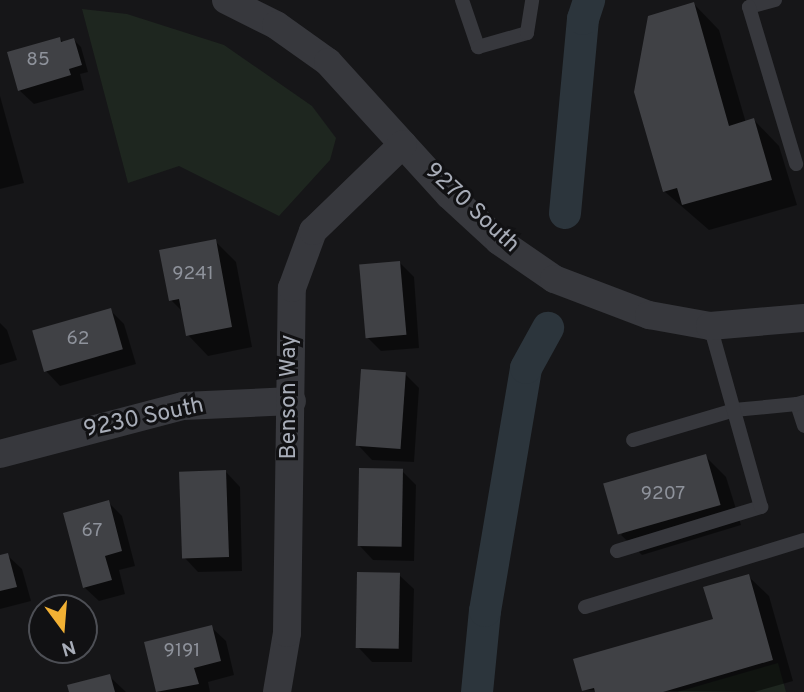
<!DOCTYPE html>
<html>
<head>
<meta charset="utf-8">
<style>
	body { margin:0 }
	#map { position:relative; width:804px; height:692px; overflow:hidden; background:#161618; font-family:Overpass,sans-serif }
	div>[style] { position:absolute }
	.green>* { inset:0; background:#1e261f }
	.shadow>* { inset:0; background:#0007 }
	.canal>* { height:32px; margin:-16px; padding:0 16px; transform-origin:16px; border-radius:16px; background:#2c353c }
	.building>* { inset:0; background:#404145; transform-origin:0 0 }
	.lane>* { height:14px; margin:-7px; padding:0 7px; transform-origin:7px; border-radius:7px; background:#37383d }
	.street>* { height:28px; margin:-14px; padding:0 14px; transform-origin:14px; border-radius:14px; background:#37383d }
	span { translate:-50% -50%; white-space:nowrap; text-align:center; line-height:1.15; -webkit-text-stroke:6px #111113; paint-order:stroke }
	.number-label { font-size:19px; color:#8e929b }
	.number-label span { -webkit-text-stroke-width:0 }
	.street-label { font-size:23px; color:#a8adb8 }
	.north { position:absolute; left:28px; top:594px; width:70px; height:70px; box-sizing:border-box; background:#111113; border:2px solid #4d4f55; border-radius:50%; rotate:164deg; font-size:19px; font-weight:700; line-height:28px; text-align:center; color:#a8adb8 }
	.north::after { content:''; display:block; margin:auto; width:24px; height:32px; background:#f2b134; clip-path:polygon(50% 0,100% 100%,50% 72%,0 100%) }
</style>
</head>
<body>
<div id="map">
	<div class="green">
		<div style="clip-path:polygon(82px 9px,127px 14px,224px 45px,312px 106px,336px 138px,330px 160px,279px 216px,179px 166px,128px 183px)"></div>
		<div style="clip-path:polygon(778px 663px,786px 692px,677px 692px)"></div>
	</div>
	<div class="shadow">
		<div style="clip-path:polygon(694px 4px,719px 30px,746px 123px,754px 120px,779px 146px,797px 205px,709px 230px,664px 191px)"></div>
		<div style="clip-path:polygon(60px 39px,64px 43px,74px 40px,81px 47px,88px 72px,80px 74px,84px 90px,34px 104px,19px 90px)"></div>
		<div style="clip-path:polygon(0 96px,24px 183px,0 189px)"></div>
		<div style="clip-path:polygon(215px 241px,236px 262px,252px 347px,208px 356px,188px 335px,184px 313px,171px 300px)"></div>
		<div style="clip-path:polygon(400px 263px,414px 277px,419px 348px,381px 351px,367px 337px)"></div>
		<div style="clip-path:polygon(110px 310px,124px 324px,136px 364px,60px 386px,46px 371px,35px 331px)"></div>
		<div style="clip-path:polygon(0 323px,7px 330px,17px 360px,0 365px)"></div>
		<div style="clip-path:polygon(405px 374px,419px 388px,414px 462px,372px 460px,358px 445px)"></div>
		<div style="clip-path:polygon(705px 456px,726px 477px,741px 525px,642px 555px,621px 535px)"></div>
		<div style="clip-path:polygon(402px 471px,416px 485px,414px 561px,373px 560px,359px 545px)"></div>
		<div style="clip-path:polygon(226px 472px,240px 487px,242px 571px,198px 572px,184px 557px)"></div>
		<div style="clip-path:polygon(108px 502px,122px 516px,135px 566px,119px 570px,125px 594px,99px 601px,84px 587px)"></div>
		<div style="clip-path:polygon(7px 555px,22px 569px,31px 601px,0 609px,0 557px)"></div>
		<div style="clip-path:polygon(399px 575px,414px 589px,412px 662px,372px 662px,358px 647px)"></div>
		<div style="clip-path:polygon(748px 576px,769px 596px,793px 681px,754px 692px,583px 690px,715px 620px)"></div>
		<div style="clip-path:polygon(211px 627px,226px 641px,234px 675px,208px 682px,210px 692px,158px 692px,146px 644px)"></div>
		<div style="clip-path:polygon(109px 676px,126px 692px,71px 692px)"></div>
	</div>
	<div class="canal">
		<div style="left:565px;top:213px;width:195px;rotate:-84.7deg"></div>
		<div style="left:583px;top:19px;width:20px;rotate:-72deg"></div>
		<div style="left:477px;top:692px;width:81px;rotate:-84.4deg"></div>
		<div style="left:485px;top:611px;width:246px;rotate:-80.4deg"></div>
		<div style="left:526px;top:368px;width:46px;rotate:-61.2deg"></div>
	</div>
	<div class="building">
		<div style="clip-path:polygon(694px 2px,729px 126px,754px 118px,772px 180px,682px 205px,677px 188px,663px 192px,634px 92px,648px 16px)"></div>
		<div style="clip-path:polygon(60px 37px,61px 42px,74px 38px,82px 65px,69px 69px,71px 75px,18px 91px,7px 52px)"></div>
		<div style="clip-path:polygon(216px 239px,232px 327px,186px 336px,179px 299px,169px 301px,159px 250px)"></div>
		<div style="left:400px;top:261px;width:74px;height:41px;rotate:85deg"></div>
		<div style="left:111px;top:308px;width:43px;height:82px;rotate:74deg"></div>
		<div style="left:361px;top:369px;width:45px;height:77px;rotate:4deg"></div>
		<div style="left:706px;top:454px;width:53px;height:107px;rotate:74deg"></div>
		<div style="left:359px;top:468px;width:44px;height:78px;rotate:1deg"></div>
		<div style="left:226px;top:470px;width:87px;height:47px;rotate:88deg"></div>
		<div style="clip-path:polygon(109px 500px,122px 551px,105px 556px,112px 580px,83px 588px,63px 513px)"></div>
		<div style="clip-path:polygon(8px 553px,17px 587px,0 591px,0 555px)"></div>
		<div style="left:357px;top:572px;width:43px;height:76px;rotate:1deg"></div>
		<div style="clip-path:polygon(749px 574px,773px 660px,663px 692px,595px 692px,594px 688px,582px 691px,573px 659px,713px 619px,703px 587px)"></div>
		<div style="clip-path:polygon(212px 625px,221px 661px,194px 668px,199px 684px,156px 692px,144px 642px)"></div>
		<div style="clip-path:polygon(110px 674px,115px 692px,69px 692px,67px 685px)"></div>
	</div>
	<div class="lane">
		<div style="left:462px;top:0;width:50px;rotate:71.2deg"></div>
		<div style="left:478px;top:47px;width:51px;rotate:-15.9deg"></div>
		<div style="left:527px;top:33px;width:33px;rotate:-81deg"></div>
		<div style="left:775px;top:0;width:27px;rotate:165deg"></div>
		<div style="left:749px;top:7px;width:164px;rotate:73.3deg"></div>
		<div style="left:804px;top:402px;width:7px;rotate:164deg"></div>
		<div style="left:797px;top:404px;width:23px;rotate:72deg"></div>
		<div style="left:633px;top:440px;width:105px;rotate:-16.5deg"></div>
		<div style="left:734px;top:410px;width:63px;rotate:-5.4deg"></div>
		<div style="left:617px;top:551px;width:151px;rotate:-17deg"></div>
		<div style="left:761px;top:507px;width:188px;rotate:-105.7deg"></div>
		<div style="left:585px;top:607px;width:229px;rotate:-17deg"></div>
	</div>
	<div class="street">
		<div style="left:226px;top:0;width:56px;rotate:26.6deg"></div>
		<div style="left:276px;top:25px;width:64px;rotate:35.4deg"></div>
		<div style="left:328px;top:62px;width:180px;rotate:47.7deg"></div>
		<div style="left:449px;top:195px;width:68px;rotate:42.6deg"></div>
		<div style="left:499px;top:241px;width:67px;rotate:34.6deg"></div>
		<div style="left:554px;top:279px;width:102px;rotate:20.8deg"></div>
		<div style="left:649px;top:315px;width:62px;rotate:10.2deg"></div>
		<div style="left:710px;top:326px;width:94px;rotate:-4.9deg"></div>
		<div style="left:0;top:454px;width:189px;rotate:-14.7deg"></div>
		<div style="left:183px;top:406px;width:109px;rotate:-2.6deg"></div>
		<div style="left:277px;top:692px;width:60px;rotate:-80.4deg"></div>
		<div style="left:287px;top:633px;width:345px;rotate:-89.2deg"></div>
		<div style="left:292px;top:288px;width:61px;rotate:-69.8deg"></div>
		<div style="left:313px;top:231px;width:125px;rotate:-44deg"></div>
	</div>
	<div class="number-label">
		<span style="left:38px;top:61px">85</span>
		<span style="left:193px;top:275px">9241</span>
		<span style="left:78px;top:340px">62</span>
		<span style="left:663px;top:495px">9207</span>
		<span style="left:92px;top:532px">67</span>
		<span style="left:182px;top:652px">9191</span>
	</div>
	<div class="street-label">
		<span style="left:471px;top:209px;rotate:43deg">9270 South</span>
		<span style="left:290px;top:397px;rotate:-90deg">Benson Way</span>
		<span style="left:144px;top:419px;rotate:-12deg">9230 South</span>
	</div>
	<div class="north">N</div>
</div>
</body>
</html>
